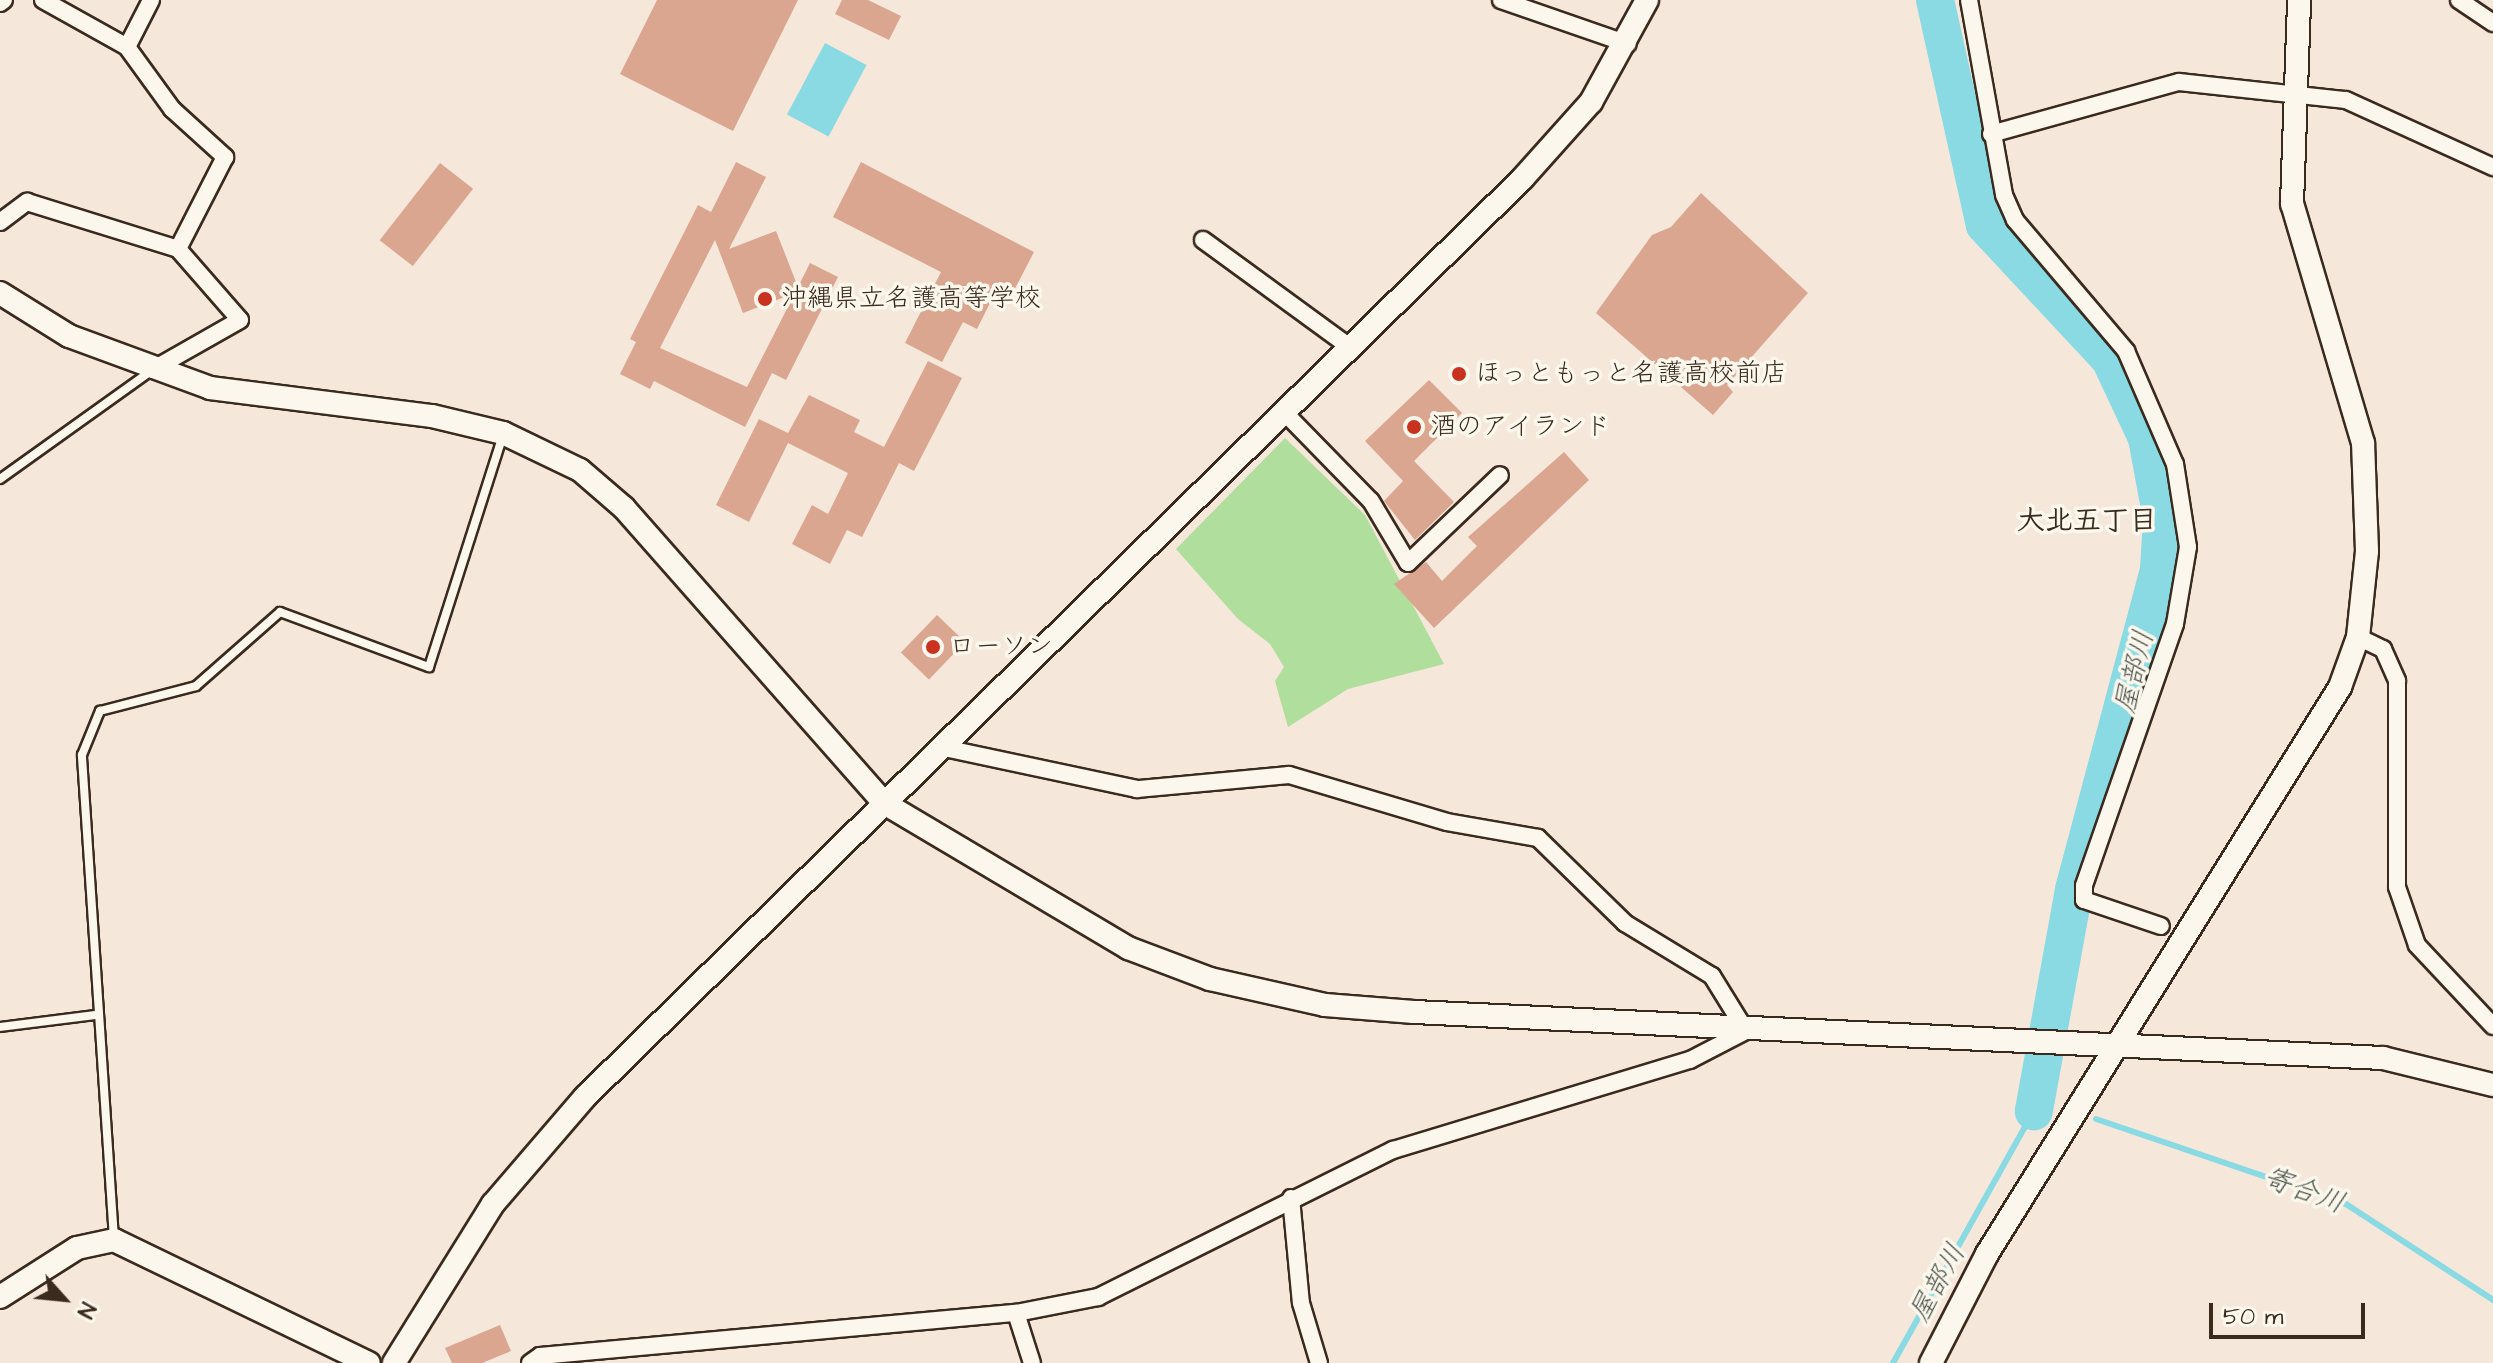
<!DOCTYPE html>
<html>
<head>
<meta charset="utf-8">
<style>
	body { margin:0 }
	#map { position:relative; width:2493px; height:1363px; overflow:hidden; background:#f5e7da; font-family:"Architects Daughter","Klee One",sans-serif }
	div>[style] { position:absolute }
	.green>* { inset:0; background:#b0de9c }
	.water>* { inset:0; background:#89dae3; transform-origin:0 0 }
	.stream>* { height:6px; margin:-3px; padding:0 3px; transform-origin:3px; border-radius:3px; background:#89dae3 }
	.river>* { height:38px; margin:-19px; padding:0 19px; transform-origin:19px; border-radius:19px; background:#89dae3 }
	.building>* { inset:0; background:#dba690; transform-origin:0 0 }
	.roads { filter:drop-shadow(2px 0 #3b2a1e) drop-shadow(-2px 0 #3b2a1e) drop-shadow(0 2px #3b2a1e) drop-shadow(0 -2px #3b2a1e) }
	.lane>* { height:8px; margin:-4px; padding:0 4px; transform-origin:4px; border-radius:4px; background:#fbf7ec }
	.street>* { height:16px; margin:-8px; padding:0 8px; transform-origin:8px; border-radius:8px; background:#fbf7ec }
	.secondary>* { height:22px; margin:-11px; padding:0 11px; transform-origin:11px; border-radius:11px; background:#fbf7ec }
	.dots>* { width:22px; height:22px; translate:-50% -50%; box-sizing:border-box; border:4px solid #fbf7ec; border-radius:50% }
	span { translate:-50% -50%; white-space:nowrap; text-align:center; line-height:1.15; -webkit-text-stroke:7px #fbf7ec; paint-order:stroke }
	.poi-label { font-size:26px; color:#3b2a1e }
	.left { translate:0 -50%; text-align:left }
	.neighbourhood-label { font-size:28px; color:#3b2a1e; font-weight:700 }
	.water-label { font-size:28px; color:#4e564f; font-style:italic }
	.north { position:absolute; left:24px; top:1259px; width:80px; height:80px; -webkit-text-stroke:6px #fbf7ec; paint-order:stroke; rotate:117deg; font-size:22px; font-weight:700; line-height:32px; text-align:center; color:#3b2a1e }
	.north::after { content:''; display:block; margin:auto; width:28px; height:36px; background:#3b2a1e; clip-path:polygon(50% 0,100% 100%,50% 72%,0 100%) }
	.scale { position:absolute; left:2209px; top:1303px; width:156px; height:36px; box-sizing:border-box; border:4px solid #3b2a1e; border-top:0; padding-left:10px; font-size:24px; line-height:28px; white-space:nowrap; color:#3b2a1e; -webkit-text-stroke:6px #fbf7ec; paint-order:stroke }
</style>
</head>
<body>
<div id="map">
	<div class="green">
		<div style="clip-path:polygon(1285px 438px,1365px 515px,1444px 664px,1348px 689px,1288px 727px,1275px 681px,1284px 667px,1270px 644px,1238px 619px,1176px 549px)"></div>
	</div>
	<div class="water">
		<div style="left:825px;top:43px;width:47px;height:81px;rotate:28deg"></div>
	</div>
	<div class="stream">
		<div style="left:2096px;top:1119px;width:264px;rotate:18.8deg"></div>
		<div style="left:2346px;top:1204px;width:176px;rotate:33.1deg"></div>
		<div style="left:1893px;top:1363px;width:289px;rotate:-60.8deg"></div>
	</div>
	<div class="river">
		<div style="left:1935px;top:0;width:230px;rotate:77.5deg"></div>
		<div style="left:1985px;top:225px;width:183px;rotate:47deg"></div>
		<div style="left:2110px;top:359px;width:87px;rotate:64.9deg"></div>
		<div style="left:2147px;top:438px;width:82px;rotate:79.5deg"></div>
		<div style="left:2162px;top:519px;width:51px;rotate:93.4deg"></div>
		<div style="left:2159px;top:570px;width:331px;rotate:104.9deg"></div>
		<div style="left:2074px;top:890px;width:225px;rotate:100.3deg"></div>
	</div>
	<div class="building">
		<div style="clip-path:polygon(657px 0,798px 0,733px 131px,620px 74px)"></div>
		<div style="clip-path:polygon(842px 0,868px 0,901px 16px,889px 40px,835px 14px)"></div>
		<div style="clip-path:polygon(evenodd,736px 162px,766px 177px,729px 249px,776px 231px,798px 287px,810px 263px,838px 277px,786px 380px,772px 373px,745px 427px,654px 381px,650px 389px,620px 374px,636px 342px,630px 339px,698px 205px,711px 212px,736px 162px,715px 240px,743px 313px,795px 293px,747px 387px,660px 348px,715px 240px)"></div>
		<div style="clip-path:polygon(861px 162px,1034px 252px,1006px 306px,992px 299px,977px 329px,963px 322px,942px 362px,905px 343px,941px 272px,833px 217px)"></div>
		<div style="left:440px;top:163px;width:42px;height:98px;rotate:38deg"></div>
		<div style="clip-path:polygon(1701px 193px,1808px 293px,1727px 385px,1733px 392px,1713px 415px,1596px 313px,1652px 235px,1671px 227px)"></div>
		<div style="clip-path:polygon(928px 361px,962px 378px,914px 471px,899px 463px,862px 537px,847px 530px,830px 564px,792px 544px,812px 505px,828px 514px,848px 473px,788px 443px,749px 522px,716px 505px,759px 419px,788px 433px,809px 395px,860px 420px,854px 432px,884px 447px)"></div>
		<div style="clip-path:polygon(1429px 380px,1462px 413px,1414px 461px,1454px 502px,1415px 540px,1384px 501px,1403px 481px,1365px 441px)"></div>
		<div style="clip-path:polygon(1564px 452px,1589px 480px,1434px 628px,1394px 584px,1426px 562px,1442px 581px,1477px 546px,1468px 537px)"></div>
		<div style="left:937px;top:615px;width:39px;height:52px;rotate:44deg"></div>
		<div style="clip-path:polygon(500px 1325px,511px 1351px,482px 1363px,452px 1363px,445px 1348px)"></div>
	</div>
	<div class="roads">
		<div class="lane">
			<div style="left:0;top:479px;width:187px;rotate:-35.6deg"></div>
			<div style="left:0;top:1027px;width:96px;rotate:-7.2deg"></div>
			<div style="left:114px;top:1239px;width:485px;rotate:-93.8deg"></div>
			<div style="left:82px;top:755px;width:48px;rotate:-67.8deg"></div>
			<div style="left:100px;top:711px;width:99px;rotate:-14.6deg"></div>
			<div style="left:196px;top:686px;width:112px;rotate:-41.4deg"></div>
			<div style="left:280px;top:612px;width:159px;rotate:20.3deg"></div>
			<div style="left:429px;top:667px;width:244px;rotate:-72.3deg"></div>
		</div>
		<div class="street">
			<div style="left:43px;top:0;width:96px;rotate:29.2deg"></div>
			<div style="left:127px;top:47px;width:77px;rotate:54deg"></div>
			<div style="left:172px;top:109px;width:72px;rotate:42.2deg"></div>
			<div style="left:225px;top:157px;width:103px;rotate:117.1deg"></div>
			<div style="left:1501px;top:0;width:134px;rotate:19.1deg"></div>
			<div style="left:1969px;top:0;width:198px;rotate:79.8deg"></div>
			<div style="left:2004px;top:195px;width:27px;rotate:66deg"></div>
			<div style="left:2015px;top:220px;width:172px;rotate:49.7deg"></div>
			<div style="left:2126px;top:351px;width:123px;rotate:66.6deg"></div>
			<div style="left:2175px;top:464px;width:84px;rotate:81.1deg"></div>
			<div style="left:2188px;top:547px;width:78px;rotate:99.6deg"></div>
			<div style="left:2175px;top:624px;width:277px;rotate:109.2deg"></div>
			<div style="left:2084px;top:886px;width:14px;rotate:90deg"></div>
			<div style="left:2084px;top:900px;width:81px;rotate:18.7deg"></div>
			<div style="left:2459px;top:0;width:41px;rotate:34.1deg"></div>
			<div style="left:0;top:3px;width:5px;rotate:-37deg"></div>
			<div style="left:127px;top:47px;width:53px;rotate:-62.9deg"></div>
			<div style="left:1991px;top:134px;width:195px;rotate:-15.5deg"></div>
			<div style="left:2179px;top:82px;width:168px;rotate:6.2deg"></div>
			<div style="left:2346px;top:100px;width:162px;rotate:24.5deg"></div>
			<div style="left:0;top:222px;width:34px;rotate:-37deg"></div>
			<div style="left:27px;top:202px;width:158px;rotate:17.3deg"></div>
			<div style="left:178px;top:249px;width:94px;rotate:48.9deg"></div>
			<div style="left:240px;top:320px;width:101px;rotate:150.4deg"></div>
			<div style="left:1203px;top:240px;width:182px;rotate:36.1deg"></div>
			<div style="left:1284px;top:412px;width:124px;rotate:45.7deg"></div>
			<div style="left:1371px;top:501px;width:72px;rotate:59.2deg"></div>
			<div style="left:1408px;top:563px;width:127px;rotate:-43.7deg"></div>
			<div style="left:2358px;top:637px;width:28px;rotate:26deg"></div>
			<div style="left:2383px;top:649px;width:35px;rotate:66deg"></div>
			<div style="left:2397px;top:681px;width:206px;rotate:90deg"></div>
			<div style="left:2397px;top:887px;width:61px;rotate:71deg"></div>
			<div style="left:2417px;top:945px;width:111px;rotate:46.8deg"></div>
			<div style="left:1291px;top:1198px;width:105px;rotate:84.6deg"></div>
			<div style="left:1301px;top:1303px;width:63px;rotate:73.3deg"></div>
			<div style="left:1016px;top:1313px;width:52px;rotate:72.3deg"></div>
			<div style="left:530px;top:1363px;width:12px;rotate:-35deg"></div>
			<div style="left:540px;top:1356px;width:478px;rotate:-5.2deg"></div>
			<div style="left:1016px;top:1313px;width:84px;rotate:-11deg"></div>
			<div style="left:1098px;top:1297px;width:330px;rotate:-26.5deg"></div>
			<div style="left:1393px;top:1150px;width:310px;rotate:-16.9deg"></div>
			<div style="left:1690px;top:1060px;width:63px;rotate:-27.4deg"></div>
			<div style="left:1746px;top:1031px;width:65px;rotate:-121.7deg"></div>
			<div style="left:1712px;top:976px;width:102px;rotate:-148.7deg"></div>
			<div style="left:1625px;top:923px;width:122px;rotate:-135.7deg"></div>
			<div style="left:1538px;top:838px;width:92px;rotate:-170deg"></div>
			<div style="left:1447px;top:822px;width:165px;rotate:-163.4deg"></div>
			<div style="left:1289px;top:775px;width:153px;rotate:174.7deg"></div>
			<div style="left:1137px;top:789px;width:201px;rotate:-168deg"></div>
		</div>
		<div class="secondary">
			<div style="left:0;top:293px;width:81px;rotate:31.9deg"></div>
			<div style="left:69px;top:336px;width:150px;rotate:20.2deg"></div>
			<div style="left:210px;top:388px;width:224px;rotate:7.2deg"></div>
			<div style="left:432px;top:416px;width:73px;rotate:13.5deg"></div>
			<div style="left:503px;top:433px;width:85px;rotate:25.7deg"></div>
			<div style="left:580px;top:470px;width:58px;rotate:40.8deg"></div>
			<div style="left:624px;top:508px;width:393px;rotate:48.6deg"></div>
			<div style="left:884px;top:803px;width:284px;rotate:30.7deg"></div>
			<div style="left:1128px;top:948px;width:88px;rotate:20.7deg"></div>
			<div style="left:1210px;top:979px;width:118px;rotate:12.7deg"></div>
			<div style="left:1325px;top:1005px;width:89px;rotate:4.5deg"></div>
			<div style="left:1414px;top:1012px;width:970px;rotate:2.72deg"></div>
			<div style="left:2383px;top:1058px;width:113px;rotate:13.8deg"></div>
			<div style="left:0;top:1297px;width:91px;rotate:-32.5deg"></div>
			<div style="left:77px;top:1248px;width:38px;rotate:-12deg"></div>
			<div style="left:114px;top:1240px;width:283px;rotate:25.8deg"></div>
			<div style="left:394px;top:1363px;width:187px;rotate:-58.1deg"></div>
			<div style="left:493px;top:1204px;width:141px;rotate:-49.3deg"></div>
			<div style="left:585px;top:1097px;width:1313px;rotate:-44.41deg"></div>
			<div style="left:1523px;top:178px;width:102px;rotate:-48.2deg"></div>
			<div style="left:1591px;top:102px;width:116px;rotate:-61.2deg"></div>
			<div style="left:1931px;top:1363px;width:123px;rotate:-62.8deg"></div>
			<div style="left:1987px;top:1254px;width:668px;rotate:-58.09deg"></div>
			<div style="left:2340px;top:687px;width:53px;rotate:-70.2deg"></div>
			<div style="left:2358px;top:637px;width:86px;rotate:-84deg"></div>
			<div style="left:2367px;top:551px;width:108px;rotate:-92.1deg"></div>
			<div style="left:2363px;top:443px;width:249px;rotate:-106.5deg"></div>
			<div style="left:2292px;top:204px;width:204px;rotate:-88deg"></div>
		</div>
	</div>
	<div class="dots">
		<div style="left:765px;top:299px;background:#c8321e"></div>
		<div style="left:1459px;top:374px;background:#c8321e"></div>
		<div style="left:1414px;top:427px;background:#c8321e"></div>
		<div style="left:933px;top:647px;background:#c8321e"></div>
	</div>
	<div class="poi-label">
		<span class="left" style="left:781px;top:299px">沖縄県立名護高等学校</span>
		<span class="left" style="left:1475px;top:374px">ほっともっと名護高校前店</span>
		<span class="left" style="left:1430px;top:427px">酒のアイランド</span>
		<span class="left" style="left:949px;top:647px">ローソン</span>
	</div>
	<div class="neighbourhood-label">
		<span style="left:2087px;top:521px">大北五丁目</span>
	</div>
	<div class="water-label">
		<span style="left:2135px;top:672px;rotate:-76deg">屋部川</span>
		<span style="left:2304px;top:1191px;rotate:20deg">寄合川</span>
		<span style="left:1938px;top:1283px;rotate:-61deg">屋部川</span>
	</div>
	<div class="north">N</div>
	<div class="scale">50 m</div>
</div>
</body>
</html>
